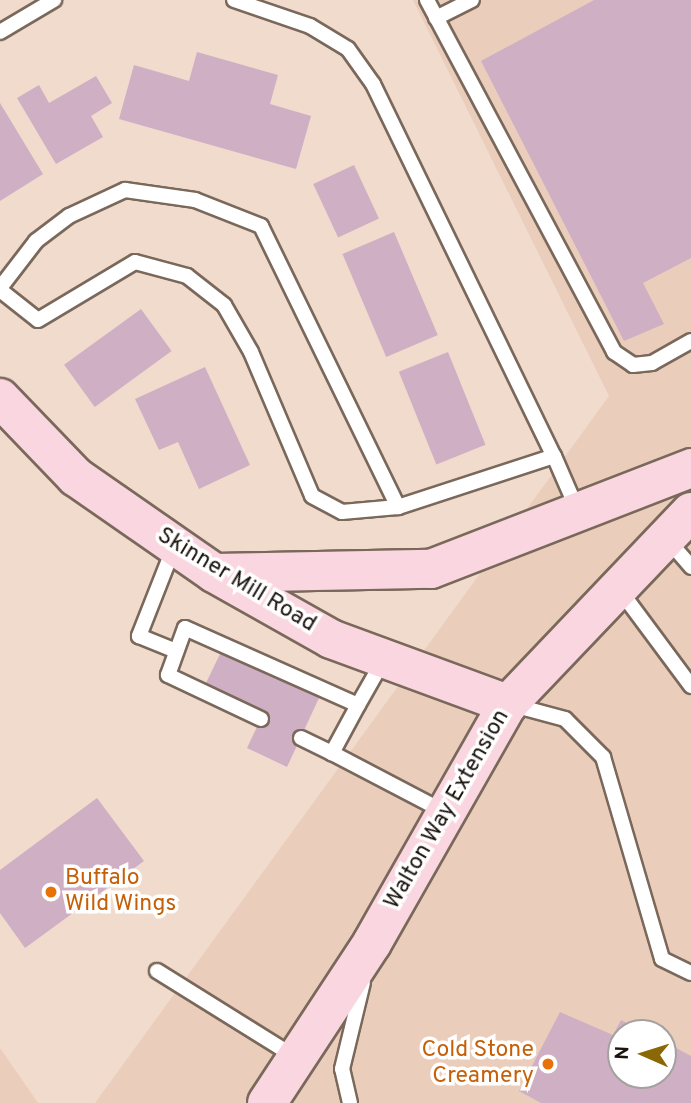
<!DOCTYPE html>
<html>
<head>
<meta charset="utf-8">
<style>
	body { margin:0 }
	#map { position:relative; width:691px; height:1103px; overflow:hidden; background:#f0dbcc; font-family:Overpass,sans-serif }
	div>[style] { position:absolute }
	.built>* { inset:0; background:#eacebb }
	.building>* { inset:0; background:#cfafc4; transform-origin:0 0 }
	.roads { filter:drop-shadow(2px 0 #7a685b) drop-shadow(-2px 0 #7a685b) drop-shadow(0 2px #7a685b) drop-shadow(0 -2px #7a685b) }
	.lane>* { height:14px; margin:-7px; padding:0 7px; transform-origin:7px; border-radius:7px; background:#fff }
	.secondary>* { height:38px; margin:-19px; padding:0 19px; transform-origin:19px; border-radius:19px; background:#fad6e0 }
	.dots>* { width:19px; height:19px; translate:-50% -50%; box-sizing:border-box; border:4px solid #fff; border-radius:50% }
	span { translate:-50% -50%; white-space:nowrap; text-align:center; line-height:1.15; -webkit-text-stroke:7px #fff; paint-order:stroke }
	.street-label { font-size:23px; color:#1b140e }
	.food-label { font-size:23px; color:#c56008 }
	.left { translate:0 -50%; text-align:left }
	.right { translate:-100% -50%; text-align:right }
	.north { position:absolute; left:607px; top:1019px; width:70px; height:70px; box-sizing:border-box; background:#fff; border:2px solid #a4a19f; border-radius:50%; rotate:273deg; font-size:19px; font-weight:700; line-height:28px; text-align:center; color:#1b140e }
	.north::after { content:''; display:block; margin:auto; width:24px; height:32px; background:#896805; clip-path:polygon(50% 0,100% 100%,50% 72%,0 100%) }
</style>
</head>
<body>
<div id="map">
	<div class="built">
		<div style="clip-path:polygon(evenodd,413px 0,691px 0,691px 1103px,95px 1103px,609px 396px,413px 0,621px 1033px,663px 1033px,663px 1075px,621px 1075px,621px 1033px)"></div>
		<div style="clip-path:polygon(0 1048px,38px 1103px,0 1103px)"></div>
	</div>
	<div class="building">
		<div style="clip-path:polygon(594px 0,691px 0,691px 258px,643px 283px,664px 324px,624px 341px,481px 61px)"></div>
		<div style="clip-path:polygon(197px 52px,278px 75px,270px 104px,311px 116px,296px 169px,119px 119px,134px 65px,189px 81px)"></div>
		<div style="clip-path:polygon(96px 76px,112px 103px,91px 116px,103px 137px,56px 164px,17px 98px,39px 85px,49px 103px)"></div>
		<div style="clip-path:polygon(0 103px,43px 174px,0 201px)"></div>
		<div style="left:354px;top:165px;width:59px;height:45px;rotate:65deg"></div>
		<div style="left:394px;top:232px;width:112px;height:56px;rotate:67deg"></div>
		<div style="left:141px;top:309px;width:52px;height:95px;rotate:54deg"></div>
		<div style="left:448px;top:352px;width:100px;height:53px;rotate:68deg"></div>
		<div style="clip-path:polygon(205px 367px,250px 465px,199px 489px,178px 442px,159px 450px,135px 399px)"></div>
		<div style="clip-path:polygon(221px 652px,319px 698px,287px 767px,247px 748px,264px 712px,205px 685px)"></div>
		<div style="clip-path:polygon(97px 798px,144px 861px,25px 948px,0 913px,0 870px)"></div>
		<div style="clip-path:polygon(560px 1012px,613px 1035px,621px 1020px,647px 1033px,621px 1033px,621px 1075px,663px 1075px,663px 1041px,691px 1056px,691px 1103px,541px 1103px,519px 1091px)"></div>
	</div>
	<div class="roads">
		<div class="lane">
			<div style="left:234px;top:0;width:80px;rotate:18.9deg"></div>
			<div style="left:310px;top:26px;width:44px;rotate:31.2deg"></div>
			<div style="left:348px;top:49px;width:43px;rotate:54.5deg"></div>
			<div style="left:373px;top:84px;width:414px;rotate:64.1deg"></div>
			<div style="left:427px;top:0;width:399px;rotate:62deg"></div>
			<div style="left:614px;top:352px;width:23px;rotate:34deg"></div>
			<div style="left:633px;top:365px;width:19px;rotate:-6deg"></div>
			<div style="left:652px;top:363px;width:45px;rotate:-29.4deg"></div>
			<div style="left:436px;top:18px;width:40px;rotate:-26.6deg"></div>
			<div style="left:0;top:32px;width:63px;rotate:-30.7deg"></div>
			<div style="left:0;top:288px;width:59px;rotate:-52.5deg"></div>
			<div style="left:36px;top:241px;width:41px;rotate:-37.1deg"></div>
			<div style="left:69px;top:216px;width:62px;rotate:-24.9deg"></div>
			<div style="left:125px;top:190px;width:71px;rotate:8.1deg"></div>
			<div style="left:195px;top:200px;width:71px;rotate:21.5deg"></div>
			<div style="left:261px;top:226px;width:313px;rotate:64deg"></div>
			<div style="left:0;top:290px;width:48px;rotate:38.3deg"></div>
			<div style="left:38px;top:320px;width:113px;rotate:-30.9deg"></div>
			<div style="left:135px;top:262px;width:54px;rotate:15.1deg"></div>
			<div style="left:187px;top:276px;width:47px;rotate:38.1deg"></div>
			<div style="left:224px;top:305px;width:54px;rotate:60.1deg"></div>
			<div style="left:251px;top:352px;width:156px;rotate:67deg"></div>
			<div style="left:312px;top:496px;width:34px;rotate:28deg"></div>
			<div style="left:342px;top:512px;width:56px;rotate:-5.1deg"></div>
			<div style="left:398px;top:507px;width:164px;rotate:-18.1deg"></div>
			<div style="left:554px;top:456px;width:58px;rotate:66.5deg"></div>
			<div style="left:667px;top:539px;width:37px;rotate:49deg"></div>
			<div style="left:174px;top:547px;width:96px;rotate:111.5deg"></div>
			<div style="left:139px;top:636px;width:40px;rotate:22deg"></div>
			<div style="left:619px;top:589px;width:121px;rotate:53.4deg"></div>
			<div style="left:358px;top:705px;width:51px;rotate:-60.4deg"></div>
			<div style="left:513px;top:705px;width:54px;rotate:15.1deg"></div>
			<div style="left:565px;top:719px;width:54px;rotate:45deg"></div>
			<div style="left:603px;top:757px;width:210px;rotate:73.7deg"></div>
			<div style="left:662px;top:959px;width:32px;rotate:26deg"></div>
			<div style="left:261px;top:719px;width:103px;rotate:-154.7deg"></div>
			<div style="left:168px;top:675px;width:50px;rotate:-70.1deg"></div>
			<div style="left:185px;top:628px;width:189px;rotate:24deg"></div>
			<div style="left:358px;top:705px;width:55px;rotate:118.4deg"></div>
			<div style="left:332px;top:753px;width:127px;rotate:27.6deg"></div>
			<div style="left:301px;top:738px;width:34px;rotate:26deg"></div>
			<div style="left:157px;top:971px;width:163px;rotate:31.9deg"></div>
			<div style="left:350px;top:1103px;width:35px;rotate:-103deg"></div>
			<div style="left:342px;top:1069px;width:89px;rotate:-76.4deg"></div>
		</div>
		<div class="secondary">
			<div style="left:0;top:398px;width:110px;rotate:46.1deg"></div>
			<div style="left:76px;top:477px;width:168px;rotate:34.8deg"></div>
			<div style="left:214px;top:573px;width:134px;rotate:29.4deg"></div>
			<div style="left:331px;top:639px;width:189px;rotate:20.2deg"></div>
			<div style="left:215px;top:573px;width:216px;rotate:-1.1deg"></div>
			<div style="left:431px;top:569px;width:279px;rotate:-21.2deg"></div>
			<div style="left:267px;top:1103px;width:191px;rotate:-56.7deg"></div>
			<div style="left:372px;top:943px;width:275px;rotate:-60.4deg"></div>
			<div style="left:508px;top:704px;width:265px;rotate:-46.4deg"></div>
		</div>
	</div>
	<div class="dots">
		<div style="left:51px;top:892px;background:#e8710a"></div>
		<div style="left:548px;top:1064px;background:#e8710a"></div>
	</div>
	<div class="street-label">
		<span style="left:236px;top:581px;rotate:31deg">Skinner Mill Road</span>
		<span style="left:448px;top:810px;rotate:-60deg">Walton Way Extension</span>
	</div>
	<div class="food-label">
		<span class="left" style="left:65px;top:892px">Buffalo<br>Wild Wings</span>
		<span class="right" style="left:534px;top:1064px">Cold Stone<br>Creamery</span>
	</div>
	<div class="north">N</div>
</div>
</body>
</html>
